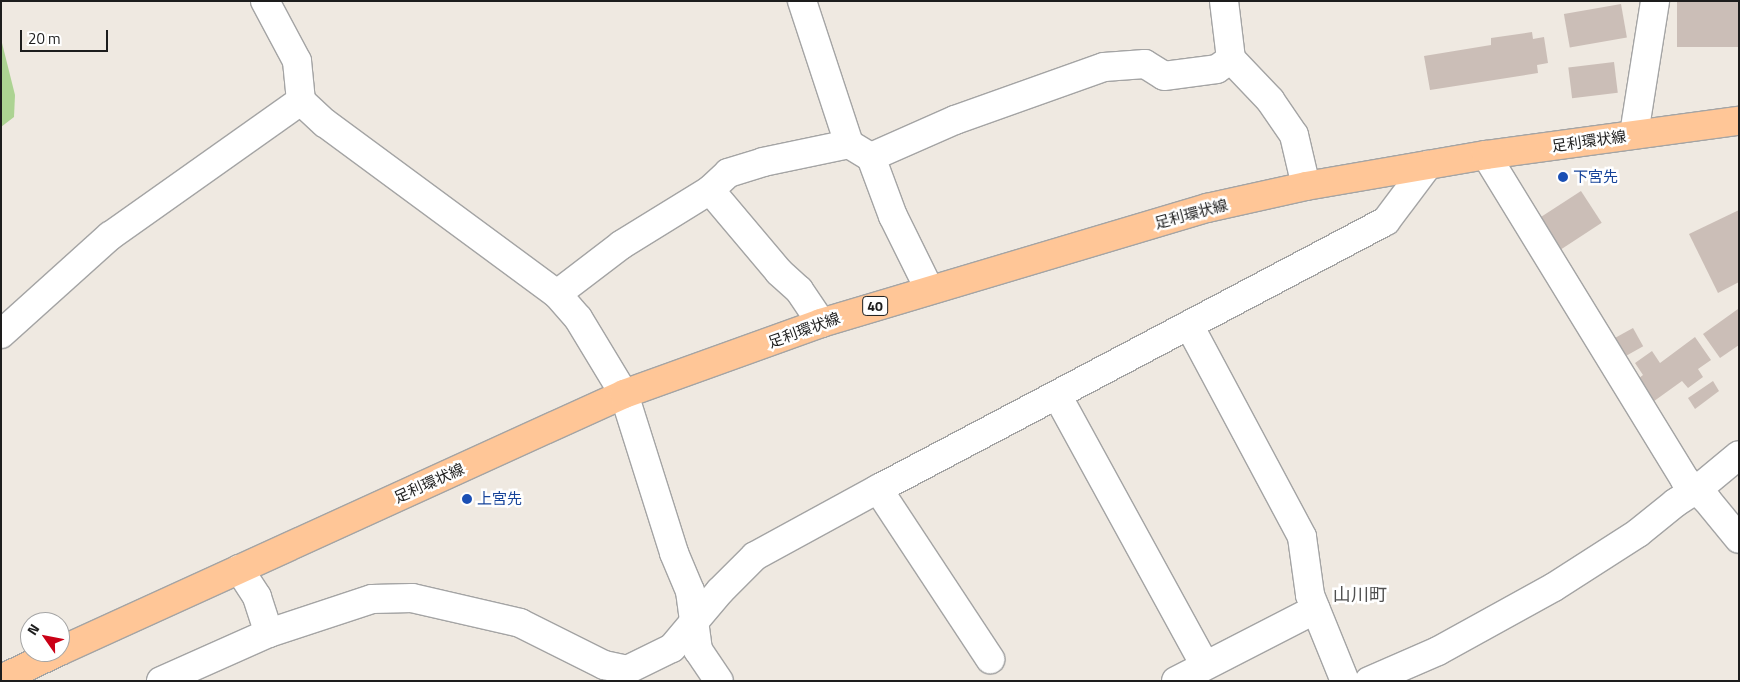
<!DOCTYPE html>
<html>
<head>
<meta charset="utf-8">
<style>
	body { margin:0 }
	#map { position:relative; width:1740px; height:682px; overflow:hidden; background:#efe9e1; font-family:"Titillium Web","Noto Sans JP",sans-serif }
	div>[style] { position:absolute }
	.forest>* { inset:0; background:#acd392 }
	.building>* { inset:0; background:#cbbeb7; transform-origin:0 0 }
	.roads { filter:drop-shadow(1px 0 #a4a4a4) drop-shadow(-1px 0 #a4a4a4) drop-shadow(0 1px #a4a4a4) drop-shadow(0 -1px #a4a4a4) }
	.minor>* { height:28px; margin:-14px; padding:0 14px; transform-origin:14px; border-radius:14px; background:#fff }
	.major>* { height:28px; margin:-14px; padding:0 14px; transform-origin:14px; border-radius:14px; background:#ffc697 }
	.dots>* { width:14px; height:14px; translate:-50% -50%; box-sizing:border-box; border:2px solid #fff; border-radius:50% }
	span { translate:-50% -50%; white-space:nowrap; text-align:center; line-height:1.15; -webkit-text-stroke:5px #fff; paint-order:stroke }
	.shield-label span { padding:1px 4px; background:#fff; border:1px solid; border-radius:4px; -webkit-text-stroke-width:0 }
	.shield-label { font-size:14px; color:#1d1d1d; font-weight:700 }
	.street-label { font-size:15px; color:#1d1d1d }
	.transit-label { font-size:15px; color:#164399 }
	.left { translate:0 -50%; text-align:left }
	.quarter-label { font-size:18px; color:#505050 }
	.frame { position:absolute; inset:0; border:2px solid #1d1d1d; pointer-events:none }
	.north { position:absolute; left:20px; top:612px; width:50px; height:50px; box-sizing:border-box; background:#fff; border:1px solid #a5a5a5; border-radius:50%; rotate:303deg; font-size:14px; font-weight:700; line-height:20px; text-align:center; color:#1d1d1d }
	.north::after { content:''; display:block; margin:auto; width:18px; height:22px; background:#ca0016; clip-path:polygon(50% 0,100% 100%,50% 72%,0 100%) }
	.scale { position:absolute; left:20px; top:30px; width:88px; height:22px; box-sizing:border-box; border:2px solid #1d1d1d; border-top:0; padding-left:6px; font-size:15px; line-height:18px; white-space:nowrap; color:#1d1d1d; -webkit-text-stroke:4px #fff; paint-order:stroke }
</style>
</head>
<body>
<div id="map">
	<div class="forest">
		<div style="clip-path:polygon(1px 39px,15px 95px,14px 117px,1px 127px)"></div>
	</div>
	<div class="building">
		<div style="left:1677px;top:1px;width:61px;height:46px"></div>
		<div style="left:1621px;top:4px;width:34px;height:58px;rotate:80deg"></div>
		<div style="clip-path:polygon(1532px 32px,1533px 39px,1544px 37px,1548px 63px,1537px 65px,1538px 73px,1430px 90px,1424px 56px,1491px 45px,1491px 38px)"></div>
		<div style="left:1614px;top:62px;width:31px;height:46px;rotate:83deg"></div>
		<div style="left:1581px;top:191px;width:38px;height:51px;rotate:57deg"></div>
		<div style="clip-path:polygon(1739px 210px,1739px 282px,1718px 293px,1689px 234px)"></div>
		<div style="clip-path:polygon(1738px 309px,1739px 345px,1720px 358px,1703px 334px)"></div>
		<div style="left:1633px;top:328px;width:21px;height:30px;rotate:61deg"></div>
		<div style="clip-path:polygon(1695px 337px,1711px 360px,1698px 369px,1703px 377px,1688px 388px,1682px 381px,1650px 404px,1634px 382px,1643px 375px,1635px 363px,1652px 351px,1660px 363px)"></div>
		<div style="clip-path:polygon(1713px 381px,1719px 391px,1695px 409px,1688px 398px)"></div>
	</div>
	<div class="roads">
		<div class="minor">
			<div style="left:265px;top:1px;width:68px;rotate:61.9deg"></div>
			<div style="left:297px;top:61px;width:40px;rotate:84.3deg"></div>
			<div style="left:301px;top:101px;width:33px;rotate:43deg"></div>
			<div style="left:325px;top:123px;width:288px;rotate:36.4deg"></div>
			<div style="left:557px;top:294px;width:32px;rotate:49deg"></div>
			<div style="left:578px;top:318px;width:89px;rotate:58.8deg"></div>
			<div style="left:624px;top:394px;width:167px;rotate:72.5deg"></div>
			<div style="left:674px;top:553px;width:41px;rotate:67.2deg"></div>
			<div style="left:690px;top:591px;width:60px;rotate:82.3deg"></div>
			<div style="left:698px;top:650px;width:37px;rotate:56deg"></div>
			<div style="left:802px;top:1px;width:151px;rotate:71.8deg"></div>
			<div style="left:1224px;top:1px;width:58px;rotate:83.1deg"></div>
			<div style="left:1231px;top:59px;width:57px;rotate:46.4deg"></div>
			<div style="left:1270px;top:100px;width:42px;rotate:55.6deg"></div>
			<div style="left:1294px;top:135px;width:52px;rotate:76.8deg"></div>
			<div style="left:1634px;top:134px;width:135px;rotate:-81deg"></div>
			<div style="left:1486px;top:155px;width:381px;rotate:58.5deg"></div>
			<div style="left:1685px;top:480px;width:30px;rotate:42deg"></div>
			<div style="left:1707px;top:500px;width:50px;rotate:50.6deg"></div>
			<div style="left:871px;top:157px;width:63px;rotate:69.6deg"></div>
			<div style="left:893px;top:216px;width:81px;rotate:63.7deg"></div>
			<div style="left:710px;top:190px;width:107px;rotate:49.9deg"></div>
			<div style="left:779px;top:272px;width:27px;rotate:42deg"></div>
			<div style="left:799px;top:290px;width:40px;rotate:56deg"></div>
			<div style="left:557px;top:294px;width:81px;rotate:-37.4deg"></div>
			<div style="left:621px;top:245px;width:105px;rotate:-31.7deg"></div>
			<div style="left:710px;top:190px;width:25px;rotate:-43deg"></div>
			<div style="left:728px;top:173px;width:37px;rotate:-17deg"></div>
			<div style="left:763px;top:162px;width:88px;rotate:-11.8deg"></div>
			<div style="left:849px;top:144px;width:26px;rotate:31deg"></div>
			<div style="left:871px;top:157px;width:92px;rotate:-23.8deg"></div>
			<div style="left:955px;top:120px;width:158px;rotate:-19.6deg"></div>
			<div style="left:1104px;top:67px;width:41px;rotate:-4.2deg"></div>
			<div style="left:1145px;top:64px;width:22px;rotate:32deg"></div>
			<div style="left:1164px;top:76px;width:53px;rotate:-7.5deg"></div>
			<div style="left:1217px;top:69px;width:17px;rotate:-36deg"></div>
			<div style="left:1189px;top:325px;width:240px;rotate:61.9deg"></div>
			<div style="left:1302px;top:537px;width:59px;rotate:82.1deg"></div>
			<div style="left:1310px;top:595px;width:93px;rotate:67.9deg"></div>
			<div style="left:1px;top:334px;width:147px;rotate:-42deg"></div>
			<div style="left:110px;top:236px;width:234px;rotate:-35.3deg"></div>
			<div style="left:1057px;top:395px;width:308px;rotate:61.3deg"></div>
			<div style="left:878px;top:489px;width:204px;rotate:56.6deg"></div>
			<div style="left:239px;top:569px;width:33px;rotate:57deg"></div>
			<div style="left:257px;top:597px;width:38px;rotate:72deg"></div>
			<div style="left:269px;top:633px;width:108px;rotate:-18.3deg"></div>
			<div style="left:372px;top:599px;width:40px;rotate:-1.4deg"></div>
			<div style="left:412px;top:598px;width:111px;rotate:13deg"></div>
			<div style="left:520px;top:623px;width:94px;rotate:26.6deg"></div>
			<div style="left:604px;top:665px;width:24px;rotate:12deg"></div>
			<div style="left:627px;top:670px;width:50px;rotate:-26.1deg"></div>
			<div style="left:672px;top:648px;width:75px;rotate:-49.9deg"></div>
			<div style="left:720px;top:591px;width:49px;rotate:-45deg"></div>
			<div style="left:755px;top:556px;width:140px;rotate:-28.6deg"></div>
			<div style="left:878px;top:489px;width:574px;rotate:-27.81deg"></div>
			<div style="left:1386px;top:221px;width:70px;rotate:-53.1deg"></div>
			<div style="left:161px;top:681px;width:118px;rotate:-24deg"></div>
			<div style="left:1176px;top:681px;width:157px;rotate:-27.2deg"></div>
			<div style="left:1369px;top:681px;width:75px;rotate:-23.5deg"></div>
			<div style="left:1438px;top:651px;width:132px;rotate:-28.9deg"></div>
			<div style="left:1554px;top:587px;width:100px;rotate:-32.7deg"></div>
			<div style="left:1638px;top:533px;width:48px;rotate:-39deg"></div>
			<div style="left:1675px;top:503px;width:35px;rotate:-33deg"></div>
			<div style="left:1704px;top:484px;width:45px;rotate:-39.6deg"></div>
		</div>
		<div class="major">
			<div style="left:60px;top:651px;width:620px;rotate:-24.5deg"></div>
			<div style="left:624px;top:394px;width:209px;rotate:-19.8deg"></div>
			<div style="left:821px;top:323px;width:403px;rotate:-16.6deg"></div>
			<div style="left:1207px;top:208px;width:101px;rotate:-12.5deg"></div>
			<div style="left:1306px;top:186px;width:183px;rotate:-9.8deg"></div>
			<div style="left:1486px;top:155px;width:255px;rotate:-7.7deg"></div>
			<div style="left:1px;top:679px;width:63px;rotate:-25.3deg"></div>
		</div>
	</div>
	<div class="dots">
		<div style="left:1563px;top:177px;background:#1a4fb4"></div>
		<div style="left:467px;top:499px;background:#1a4fb4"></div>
	</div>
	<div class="shield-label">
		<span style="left:875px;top:306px">40</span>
	</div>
	<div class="street-label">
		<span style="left:1589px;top:141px;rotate:-8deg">足利環状線</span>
		<span style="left:1191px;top:214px;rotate:-15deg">足利環状線</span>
		<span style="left:804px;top:330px;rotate:-20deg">足利環状線</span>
		<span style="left:429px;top:483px;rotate:-24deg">足利環状線</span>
	</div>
	<div class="transit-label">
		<span class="left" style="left:1573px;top:177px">下宮先</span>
		<span class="left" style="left:477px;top:499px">上宮先</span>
	</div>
	<div class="quarter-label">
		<span style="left:1360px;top:595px">山川町</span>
	</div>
	<div class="frame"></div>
	<div class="north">N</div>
	<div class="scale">20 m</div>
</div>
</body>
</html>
